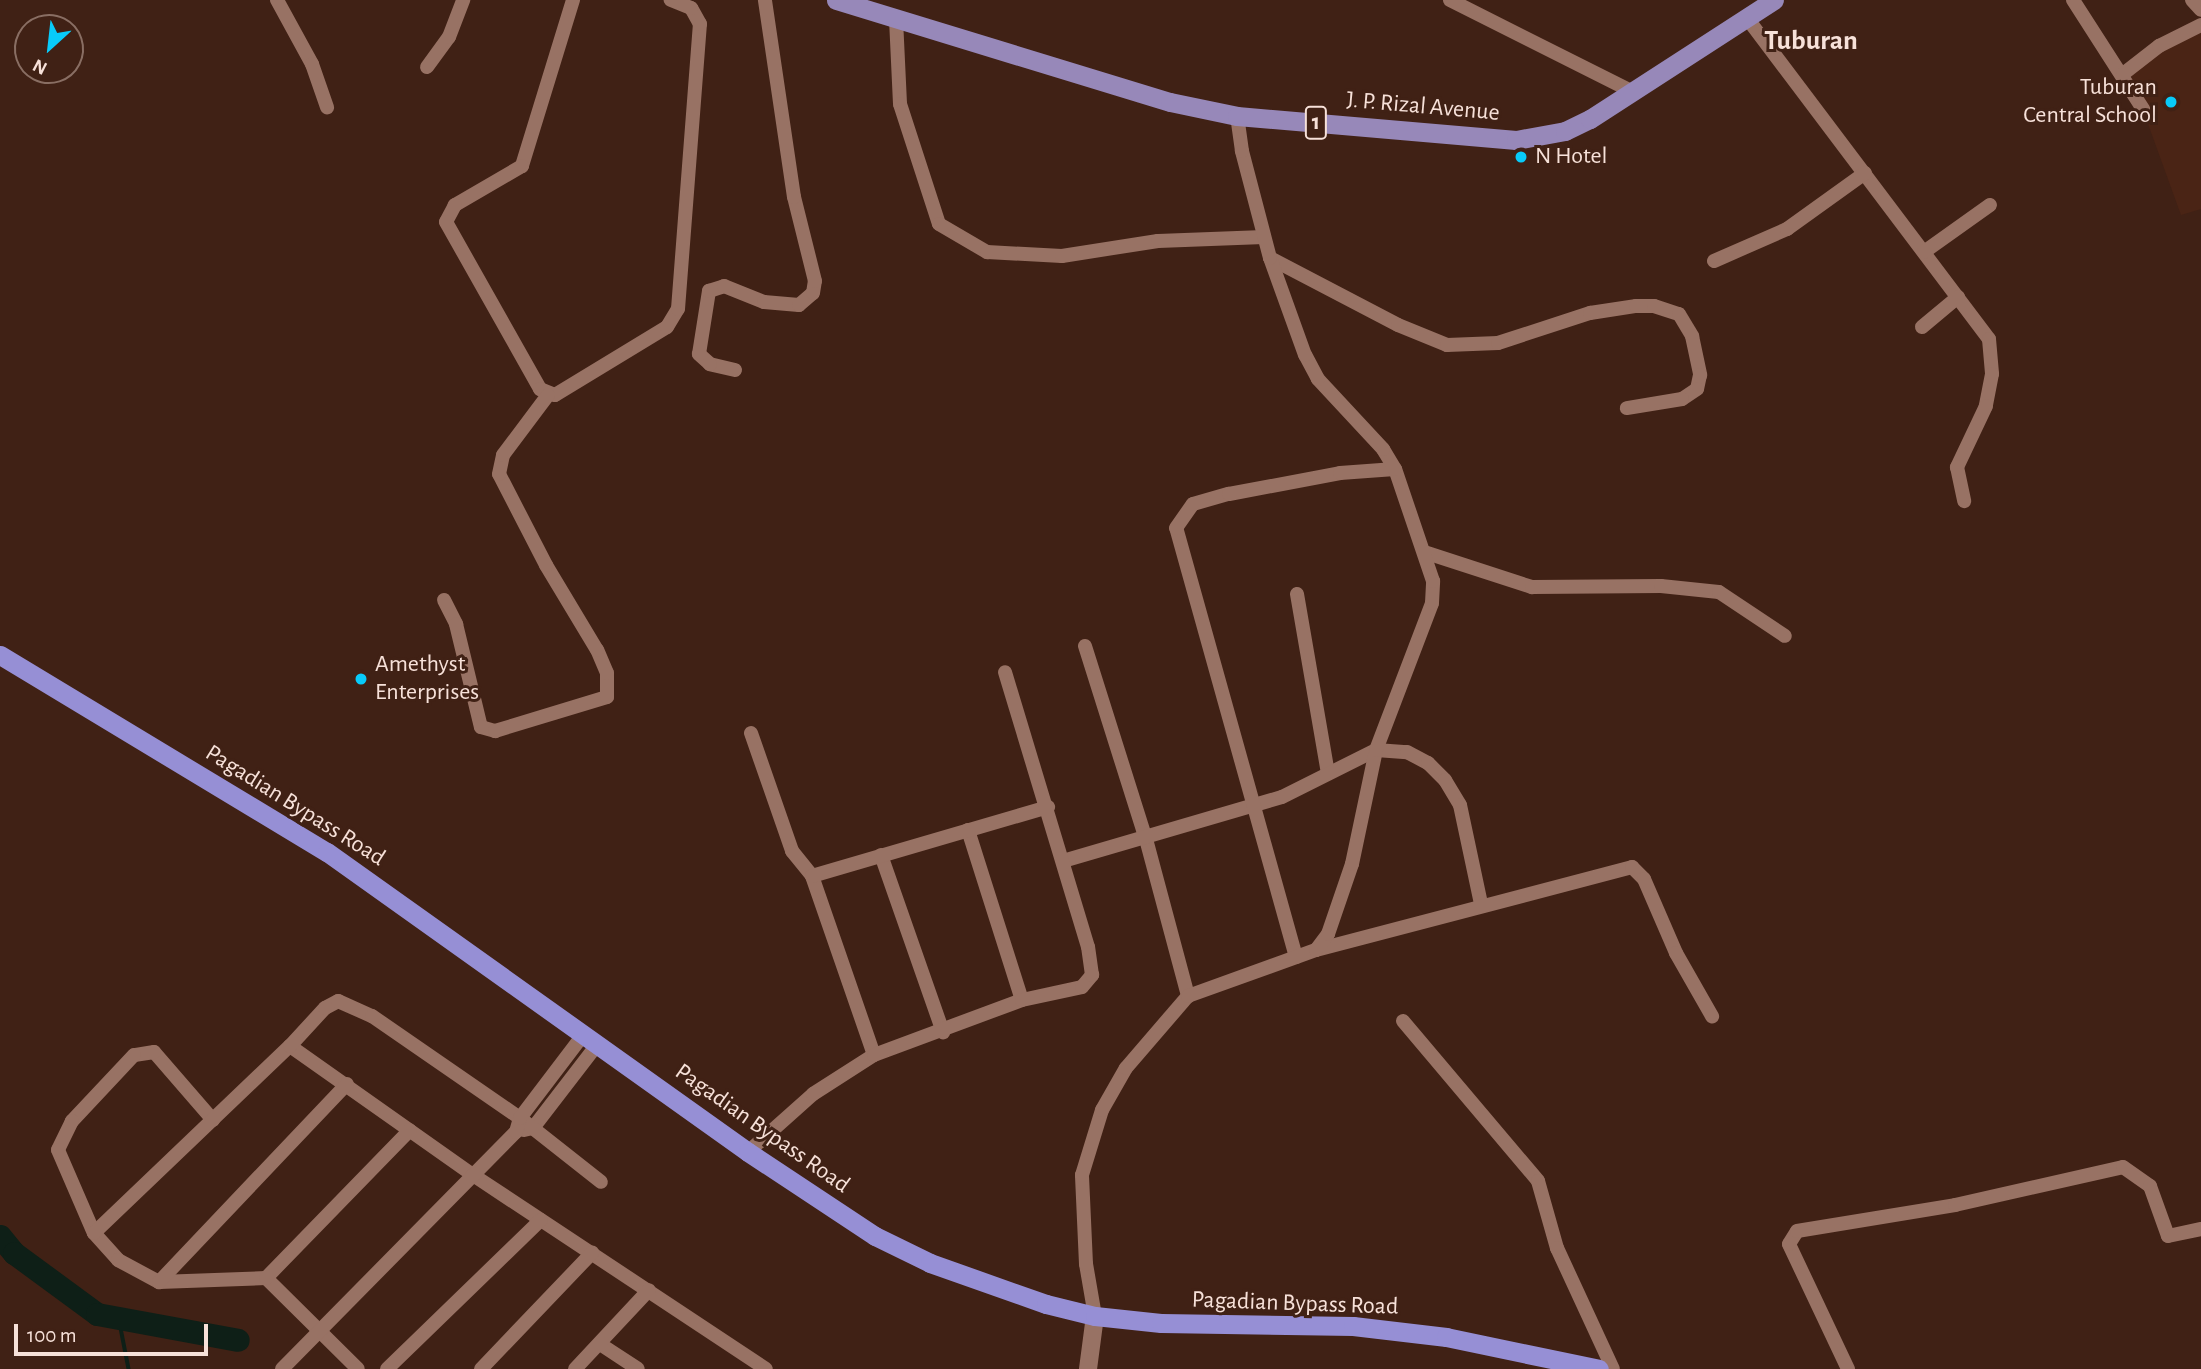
<!DOCTYPE html>
<html>
<head>
<meta charset="utf-8">
<style>
	body { margin:0 }
	#map { position:relative; width:2201px; height:1369px; overflow:hidden; background:#402115; font-family:"Alegreya Sans",sans-serif }
	div>[style] { position:absolute }
	.built>* { inset:0; background:#4a2415 }
	.stream>* { height:3.5px; margin:-1.75px; padding:0 1.75px; transform-origin:1.75px; border-radius:1.75px; background:#0e1f17 }
	.river>* { height:23px; margin:-11.5px; padding:0 11.5px; transform-origin:11.5px; border-radius:11.5px; background:#0e1f17 }
	.minor>* { height:14px; margin:-7px; padding:0 7px; transform-origin:7px; border-radius:7px; background:#987264 }
	.tertiary>* { height:18px; margin:-9px; padding:0 9px; transform-origin:9px; border-radius:9px; background:#987264 }
	.primary>* { height:19px; margin:-9.5px; padding:0 9.5px; transform-origin:9.5px; border-radius:9.5px; background:#9788b9 }
	.trunk>* { height:19px; margin:-9.5px; padding:0 9.5px; transform-origin:9.5px; border-radius:9.5px; background:#968fd5 }
	.dots>* { width:19px; height:19px; translate:-50% -50%; box-sizing:border-box; border:4px solid #402115; border-radius:50% }
	span { translate:-50% -50%; white-space:nowrap; text-align:center; line-height:1.15; -webkit-text-stroke:6px #402115; paint-order:stroke }
	.shield-label span { padding:2px 5px; background:#402115; border:2px solid; border-radius:5px; -webkit-text-stroke-width:0 }
	.shield-label { font-size:23px; color:#f7e1d9; font-weight:700 }
	.poi-label { font-size:24px; color:#f7e1d9 }
	.right { translate:-100% -50%; text-align:right }
	.left { translate:0 -50%; text-align:left }
	.street-label { font-size:24px; color:#f7e1d9 }
	.quarter-label { font-size:28px; color:#f7e1d9; font-weight:700 }
	.north { position:absolute; left:14px; top:14px; width:70px; height:70px; box-sizing:border-box; background:#402115; border:2px solid #896e63; border-radius:50%; rotate:207deg; font-size:19px; font-weight:700; line-height:28px; text-align:center; color:#f7e1d9 }
	.north::after { content:''; display:block; margin:auto; width:24px; height:32px; background:#08cbfa; clip-path:polygon(50% 0,100% 100%,50% 72%,0 100%) }
	.scale { position:absolute; left:14px; top:1324px; width:194px; height:32px; box-sizing:border-box; border:4px solid #f7e1d9; border-top:0; padding-left:9px; font-size:21px; line-height:24px; white-space:nowrap; color:#f7e1d9; -webkit-text-stroke:5px #402115; paint-order:stroke }
</style>
</head>
<body>
<div id="map">
	<div class="built">
		<div style="clip-path:polygon(2201px 30px,2201px 209px,2181px 215px,2130px 74px,2162px 48px)"></div>
	</div>
	<div class="stream">
		<div style="left:119px;top:1318px;width:52px;rotate:78.9deg"></div>
	</div>
	<div class="river">
		<div style="left:0;top:1236px;width:22px;rotate:51deg"></div>
		<div style="left:14px;top:1253px;width:103px;rotate:36.3deg"></div>
		<div style="left:97px;top:1314px;width:143px;rotate:10.4deg"></div>
	</div>
	<div class="minor">
		<div style="left:277px;top:0;width:73px;rotate:61.3deg"></div>
		<div style="left:312px;top:64px;width:46px;rotate:70.8deg"></div>
		<div style="left:573px;top:0;width:174px;rotate:107.1deg"></div>
		<div style="left:522px;top:166px;width:78px;rotate:149.8deg"></div>
		<div style="left:455px;top:205px;width:19px;rotate:118deg"></div>
		<div style="left:446px;top:222px;width:192px;rotate:60.6deg"></div>
		<div style="left:540px;top:389px;width:16px;rotate:22deg"></div>
		<div style="left:555px;top:395px;width:131px;rotate:-31.3deg"></div>
		<div style="left:667px;top:327px;width:21px;rotate:-59deg"></div>
		<div style="left:678px;top:309px;width:286px;rotate:-85.6deg"></div>
		<div style="left:700px;top:24px;width:18px;rotate:-119deg"></div>
		<div style="left:691px;top:8px;width:22px;rotate:-158deg"></div>
		<div style="left:1450px;top:0;width:205px;rotate:26.7deg"></div>
		<div style="left:2073px;top:0;width:130px;rotate:57.3deg"></div>
		<div style="left:2192px;top:0;width:13px;rotate:48deg"></div>
		<div style="left:1747px;top:18px;width:402px;rotate:53deg"></div>
		<div style="left:1989px;top:339px;width:35px;rotate:85deg"></div>
		<div style="left:1992px;top:374px;width:33px;rotate:101deg"></div>
		<div style="left:1986px;top:406px;width:68px;rotate:115.4deg"></div>
		<div style="left:1957px;top:467px;width:35px;rotate:78deg"></div>
		<div style="left:896px;top:19px;width:85px;rotate:87.3deg"></div>
		<div style="left:900px;top:104px;width:126px;rotate:72deg"></div>
		<div style="left:939px;top:224px;width:56px;rotate:30.3deg"></div>
		<div style="left:987px;top:252px;width:75px;rotate:3.1deg"></div>
		<div style="left:1062px;top:256px;width:97px;rotate:-8.9deg"></div>
		<div style="left:1158px;top:241px;width:106px;rotate:-2.2deg"></div>
		<div style="left:427px;top:67px;width:37px;rotate:-54deg"></div>
		<div style="left:449px;top:37px;width:40px;rotate:-69deg"></div>
		<div style="left:2123px;top:74px;width:46px;rotate:-37.9deg"></div>
		<div style="left:2159px;top:46px;width:47px;rotate:-26.6deg"></div>
		<div style="left:1924px;top:252px;width:81px;rotate:-35.5deg"></div>
		<div style="left:1270px;top:258px;width:144px;rotate:27.6deg"></div>
		<div style="left:1398px;top:325px;width:53px;rotate:22.2deg"></div>
		<div style="left:1447px;top:345px;width:51px;rotate:-2.2deg"></div>
		<div style="left:1498px;top:343px;width:97px;rotate:-18.1deg"></div>
		<div style="left:1590px;top:313px;width:47px;rotate:-8.7deg"></div>
		<div style="left:1636px;top:306px;width:18px"></div>
		<div style="left:1654px;top:306px;width:26px;rotate:18deg"></div>
		<div style="left:1679px;top:314px;width:26px;rotate:59deg"></div>
		<div style="left:1692px;top:336px;width:40px;rotate:78deg"></div>
		<div style="left:1700px;top:375px;width:14px;rotate:102deg"></div>
		<div style="left:1697px;top:389px;width:18px;rotate:146deg"></div>
		<div style="left:1682px;top:399px;width:56px;rotate:170.7deg"></div>
		<div style="left:1714px;top:261px;width:80px;rotate:-23.7deg"></div>
		<div style="left:1787px;top:229px;width:96px;rotate:-35.7deg"></div>
		<div style="left:1922px;top:327px;width:47px;rotate:-39.8deg"></div>
		<div style="left:735px;top:370px;width:26px;rotate:-167deg"></div>
		<div style="left:710px;top:364px;width:15px;rotate:-138deg"></div>
		<div style="left:699px;top:354px;width:64px;rotate:-81deg"></div>
		<div style="left:709px;top:291px;width:16px;rotate:-18deg"></div>
		<div style="left:724px;top:286px;width:43px;rotate:21.8deg"></div>
		<div style="left:764px;top:302px;width:35px;rotate:5deg"></div>
		<div style="left:799px;top:305px;width:18px;rotate:-41deg"></div>
		<div style="left:813px;top:293px;width:12px;rotate:-81deg"></div>
		<div style="left:815px;top:281px;width:87px;rotate:-104deg"></div>
		<div style="left:794px;top:197px;width:199px;rotate:-98.4deg"></div>
		<div style="left:1424px;top:552px;width:114px;rotate:18deg"></div>
		<div style="left:1532px;top:587px;width:129px;rotate:-0.4deg"></div>
		<div style="left:1661px;top:586px;width:58px;rotate:5.9deg"></div>
		<div style="left:1719px;top:592px;width:79px;rotate:33.7deg"></div>
		<div style="left:1297px;top:594px;width:182px;rotate:80.2deg"></div>
		<div style="left:444px;top:600px;width:27px;rotate:63deg"></div>
		<div style="left:456px;top:624px;width:106px;rotate:76.4deg"></div>
		<div style="left:481px;top:727px;width:15px;rotate:16deg"></div>
		<div style="left:495px;top:731px;width:117px;rotate:-16.9deg"></div>
		<div style="left:607px;top:697px;width:24px;rotate:-90deg"></div>
		<div style="left:607px;top:673px;width:25px;rotate:-113deg"></div>
		<div style="left:597px;top:650px;width:99px;rotate:-121deg"></div>
		<div style="left:546px;top:565px;width:102px;rotate:-117.3deg"></div>
		<div style="left:499px;top:474px;width:19px;rotate:-78deg"></div>
		<div style="left:503px;top:455px;width:75px;rotate:-53.1deg"></div>
		<div style="left:1085px;top:646px;width:202px;rotate:72.5deg"></div>
		<div style="left:1146px;top:839px;width:163px;rotate:75deg"></div>
		<div style="left:751px;top:733px;width:125px;rotate:70.8deg"></div>
		<div style="left:792px;top:851px;width:32px;rotate:51deg"></div>
		<div style="left:968px;top:830px;width:178px;rotate:72.4deg"></div>
		<div style="left:881px;top:855px;width:188px;rotate:70.7deg"></div>
		<div style="left:1063px;top:861px;width:228px;rotate:-16.3deg"></div>
		<div style="left:1282px;top:797px;width:105px;rotate:-26.6deg"></div>
		<div style="left:1376px;top:750px;width:31px;rotate:4deg"></div>
		<div style="left:1407px;top:752px;width:24px;rotate:28deg"></div>
		<div style="left:1428px;top:763px;width:24px;rotate:45deg"></div>
		<div style="left:1445px;top:780px;width:29px;rotate:59deg"></div>
		<div style="left:1460px;top:805px;width:101px;rotate:78deg"></div>
		<div style="left:1316px;top:950px;width:327px;rotate:-14.7deg"></div>
		<div style="left:1632px;top:867px;width:17px;rotate:45deg"></div>
		<div style="left:1644px;top:879px;width:81px;rotate:66.6deg"></div>
		<div style="left:1676px;top:953px;width:73px;rotate:60.3deg"></div>
		<div style="left:1296px;top:957px;width:445px;rotate:-105.6deg"></div>
		<div style="left:1176px;top:528px;width:29px;rotate:-55deg"></div>
		<div style="left:1193px;top:504px;width:37px;rotate:-16deg"></div>
		<div style="left:1229px;top:494px;width:113px;rotate:-10.7deg"></div>
		<div style="left:1340px;top:473px;width:55px;rotate:-4.2deg"></div>
		<div style="left:1403px;top:1021px;width:209px;rotate:49.8deg"></div>
		<div style="left:1538px;top:1181px;width:70px;rotate:74.2deg"></div>
		<div style="left:1557px;top:1248px;width:133px;rotate:65.2deg"></div>
		<div style="left:290px;top:1046px;width:224px;rotate:35.2deg"></div>
		<div style="left:473px;top:1175px;width:351px;rotate:33.5deg"></div>
		<div style="left:874px;top:1055px;width:189px;rotate:-109.1deg"></div>
		<div style="left:812px;top:876px;width:246px;rotate:-16.3deg"></div>
		<div style="left:213px;top:1120px;width:90px;rotate:-130.9deg"></div>
		<div style="left:154px;top:1052px;width:20px;rotate:171deg"></div>
		<div style="left:134px;top:1055px;width:91px;rotate:133.2deg"></div>
		<div style="left:72px;top:1121px;width:32px;rotate:116deg"></div>
		<div style="left:58px;top:1150px;width:90px;rotate:66.6deg"></div>
		<div style="left:94px;top:1233px;width:36px;rotate:48deg"></div>
		<div style="left:118px;top:1260px;width:47px;rotate:28.2deg"></div>
		<div style="left:159px;top:1282px;width:107px;rotate:-2.1deg"></div>
		<div style="left:266px;top:1278px;width:129px;rotate:44.7deg"></div>
		<div style="left:524px;top:1130px;width:9px;rotate:-13deg"></div>
		<div style="left:533px;top:1128px;width:105px;rotate:-52.4deg"></div>
		<div style="left:748px;top:1152px;width:87px;rotate:-41.7deg"></div>
		<div style="left:813px;top:1094px;width:72px;rotate:-32.6deg"></div>
		<div style="left:874px;top:1055px;width:158px;rotate:-20.4deg"></div>
		<div style="left:1022px;top:1000px;width:61px;rotate:-12.2deg"></div>
		<div style="left:1082px;top:987px;width:16px;rotate:-50deg"></div>
		<div style="left:1092px;top:975px;width:28px;rotate:-98deg"></div>
		<div style="left:1088px;top:947px;width:287px;rotate:-106.8deg"></div>
		<div style="left:94px;top:1233px;width:271px;rotate:-43.7deg"></div>
		<div style="left:290px;top:1046px;width:52px;rotate:-47.4deg"></div>
		<div style="left:325px;top:1008px;width:15px;rotate:-28deg"></div>
		<div style="left:338px;top:1001px;width:37px;rotate:24deg"></div>
		<div style="left:372px;top:1016px;width:180px;rotate:34.6deg"></div>
		<div style="left:520px;top:1118px;width:103px;rotate:38.3deg"></div>
		<div style="left:266px;top:1278px;width:206px;rotate:-45.8deg"></div>
		<div style="left:159px;top:1282px;width:273px;rotate:-46.5deg"></div>
		<div style="left:1095px;top:1316px;width:53px;rotate:-99.8deg"></div>
		<div style="left:1086px;top:1264px;width:89px;rotate:-92.6deg"></div>
		<div style="left:1082px;top:1175px;width:68px;rotate:-72.9deg"></div>
		<div style="left:1102px;top:1110px;width:48px;rotate:-60.3deg"></div>
		<div style="left:1126px;top:1068px;width:95px;rotate:-49.3deg"></div>
		<div style="left:1188px;top:996px;width:136px;rotate:-19.8deg"></div>
		<div style="left:1316px;top:950px;width:20px;rotate:-53deg"></div>
		<div style="left:1328px;top:934px;width:74px;rotate:-71.1deg"></div>
		<div style="left:1352px;top:864px;width:116px;rotate:-78.1deg"></div>
		<div style="left:1376px;top:750px;width:157px;rotate:-69.1deg"></div>
		<div style="left:1432px;top:603px;width:22px;rotate:-87deg"></div>
		<div style="left:1433px;top:581px;width:118px;rotate:-108.7deg"></div>
		<div style="left:1395px;top:469px;width:23px;rotate:-121deg"></div>
		<div style="left:1383px;top:449px;width:96px;rotate:-132.9deg"></div>
		<div style="left:1318px;top:379px;width:27px;rotate:-118deg"></div>
		<div style="left:1305px;top:355px;width:103px;rotate:-109.8deg"></div>
		<div style="left:1270px;top:258px;width:111px;rotate:-104.7deg"></div>
		<div style="left:1242px;top:151px;width:35px;rotate:-98deg"></div>
		<div style="left:600px;top:1344px;width:45px;rotate:33.3deg"></div>
		<div style="left:282px;top:1369px;width:333px;rotate:-45.4deg"></div>
		<div style="left:516px;top:1132px;width:15px;rotate:-74deg"></div>
		<div style="left:520px;top:1118px;width:104px;rotate:-52.8deg"></div>
		<div style="left:387px;top:1369px;width:214px;rotate:-44.1deg"></div>
		<div style="left:481px;top:1369px;width:161px;rotate:-46.3deg"></div>
		<div style="left:575px;top:1369px;width:108px;rotate:-46.9deg"></div>
		<div style="left:1848px;top:1369px;width:138px;rotate:-115.3deg"></div>
		<div style="left:1789px;top:1244px;width:15px;rotate:-58deg"></div>
		<div style="left:1797px;top:1231px;width:160px;rotate:-9.3deg"></div>
		<div style="left:1955px;top:1205px;width:172px;rotate:-12.7deg"></div>
		<div style="left:2123px;top:1167px;width:33px;rotate:35deg"></div>
		<div style="left:2150px;top:1186px;width:53px;rotate:70.2deg"></div>
		<div style="left:2168px;top:1236px;width:34px;rotate:-12deg"></div>
	</div>
	<div class="tertiary">
		<div style="left:1088px;top:1369px;width:53px;rotate:-82.5deg"></div>
	</div>
	<div class="primary">
		<div style="left:836px;top:0;width:349px;rotate:17deg"></div>
		<div style="left:1170px;top:102px;width:68px;rotate:11.8deg"></div>
		<div style="left:1237px;top:116px;width:280px;rotate:4.9deg"></div>
		<div style="left:1516px;top:140px;width:50px;rotate:-10.4deg"></div>
		<div style="left:1565px;top:131px;width:28px;rotate:-26deg"></div>
		<div style="left:1590px;top:119px;width:219px;rotate:-32.9deg"></div>
	</div>
	<div class="trunk">
		<div style="left:0;top:655px;width:382px;rotate:31.1deg"></div>
		<div style="left:327px;top:852px;width:517px;rotate:35.47deg"></div>
		<div style="left:748px;top:1152px;width:152px;rotate:33.5deg"></div>
		<div style="left:875px;top:1236px;width:61px;rotate:26.1deg"></div>
		<div style="left:930px;top:1263px;width:123px;rotate:19.5deg"></div>
		<div style="left:1046px;top:1304px;width:50px;rotate:13.8deg"></div>
		<div style="left:1095px;top:1316px;width:66px;rotate:6.1deg"></div>
		<div style="left:1161px;top:1323px;width:192px;rotate:0.9deg"></div>
		<div style="left:1353px;top:1326px;width:94px;rotate:6.7deg"></div>
		<div style="left:1446px;top:1337px;width:156px;rotate:11.8deg"></div>
	</div>
	<div class="dots">
		<div style="left:2171px;top:102px;background:#08cbfa"></div>
		<div style="left:1521px;top:157px;background:#08cbfa"></div>
		<div style="left:361px;top:679px;background:#08cbfa"></div>
	</div>
	<div class="shield-label">
		<span style="left:1316px;top:123px">1</span>
	</div>
	<div class="poi-label">
		<span class="right" style="left:2157px;top:102px">Tuburan<br>Central School</span>
		<span class="left" style="left:1535px;top:157px">N Hotel</span>
		<span class="left" style="left:375px;top:679px">Amethyst<br>Enterprises</span>
	</div>
	<div class="street-label">
		<span style="left:1423px;top:107px;rotate:5deg">J. P. Rizal Avenue</span>
		<span style="left:295px;top:806px;rotate:32deg">Pagadian Bypass Road</span>
		<span style="left:762px;top:1129px;rotate:35deg">Pagadian Bypass Road</span>
		<span style="left:1295px;top:1304px;rotate:2deg">Pagadian Bypass Road</span>
	</div>
	<div class="quarter-label">
		<span style="left:1811px;top:41px">Tuburan</span>
	</div>
	<div class="north">N</div>
	<div class="scale">100 m</div>
</div>
</body>
</html>
